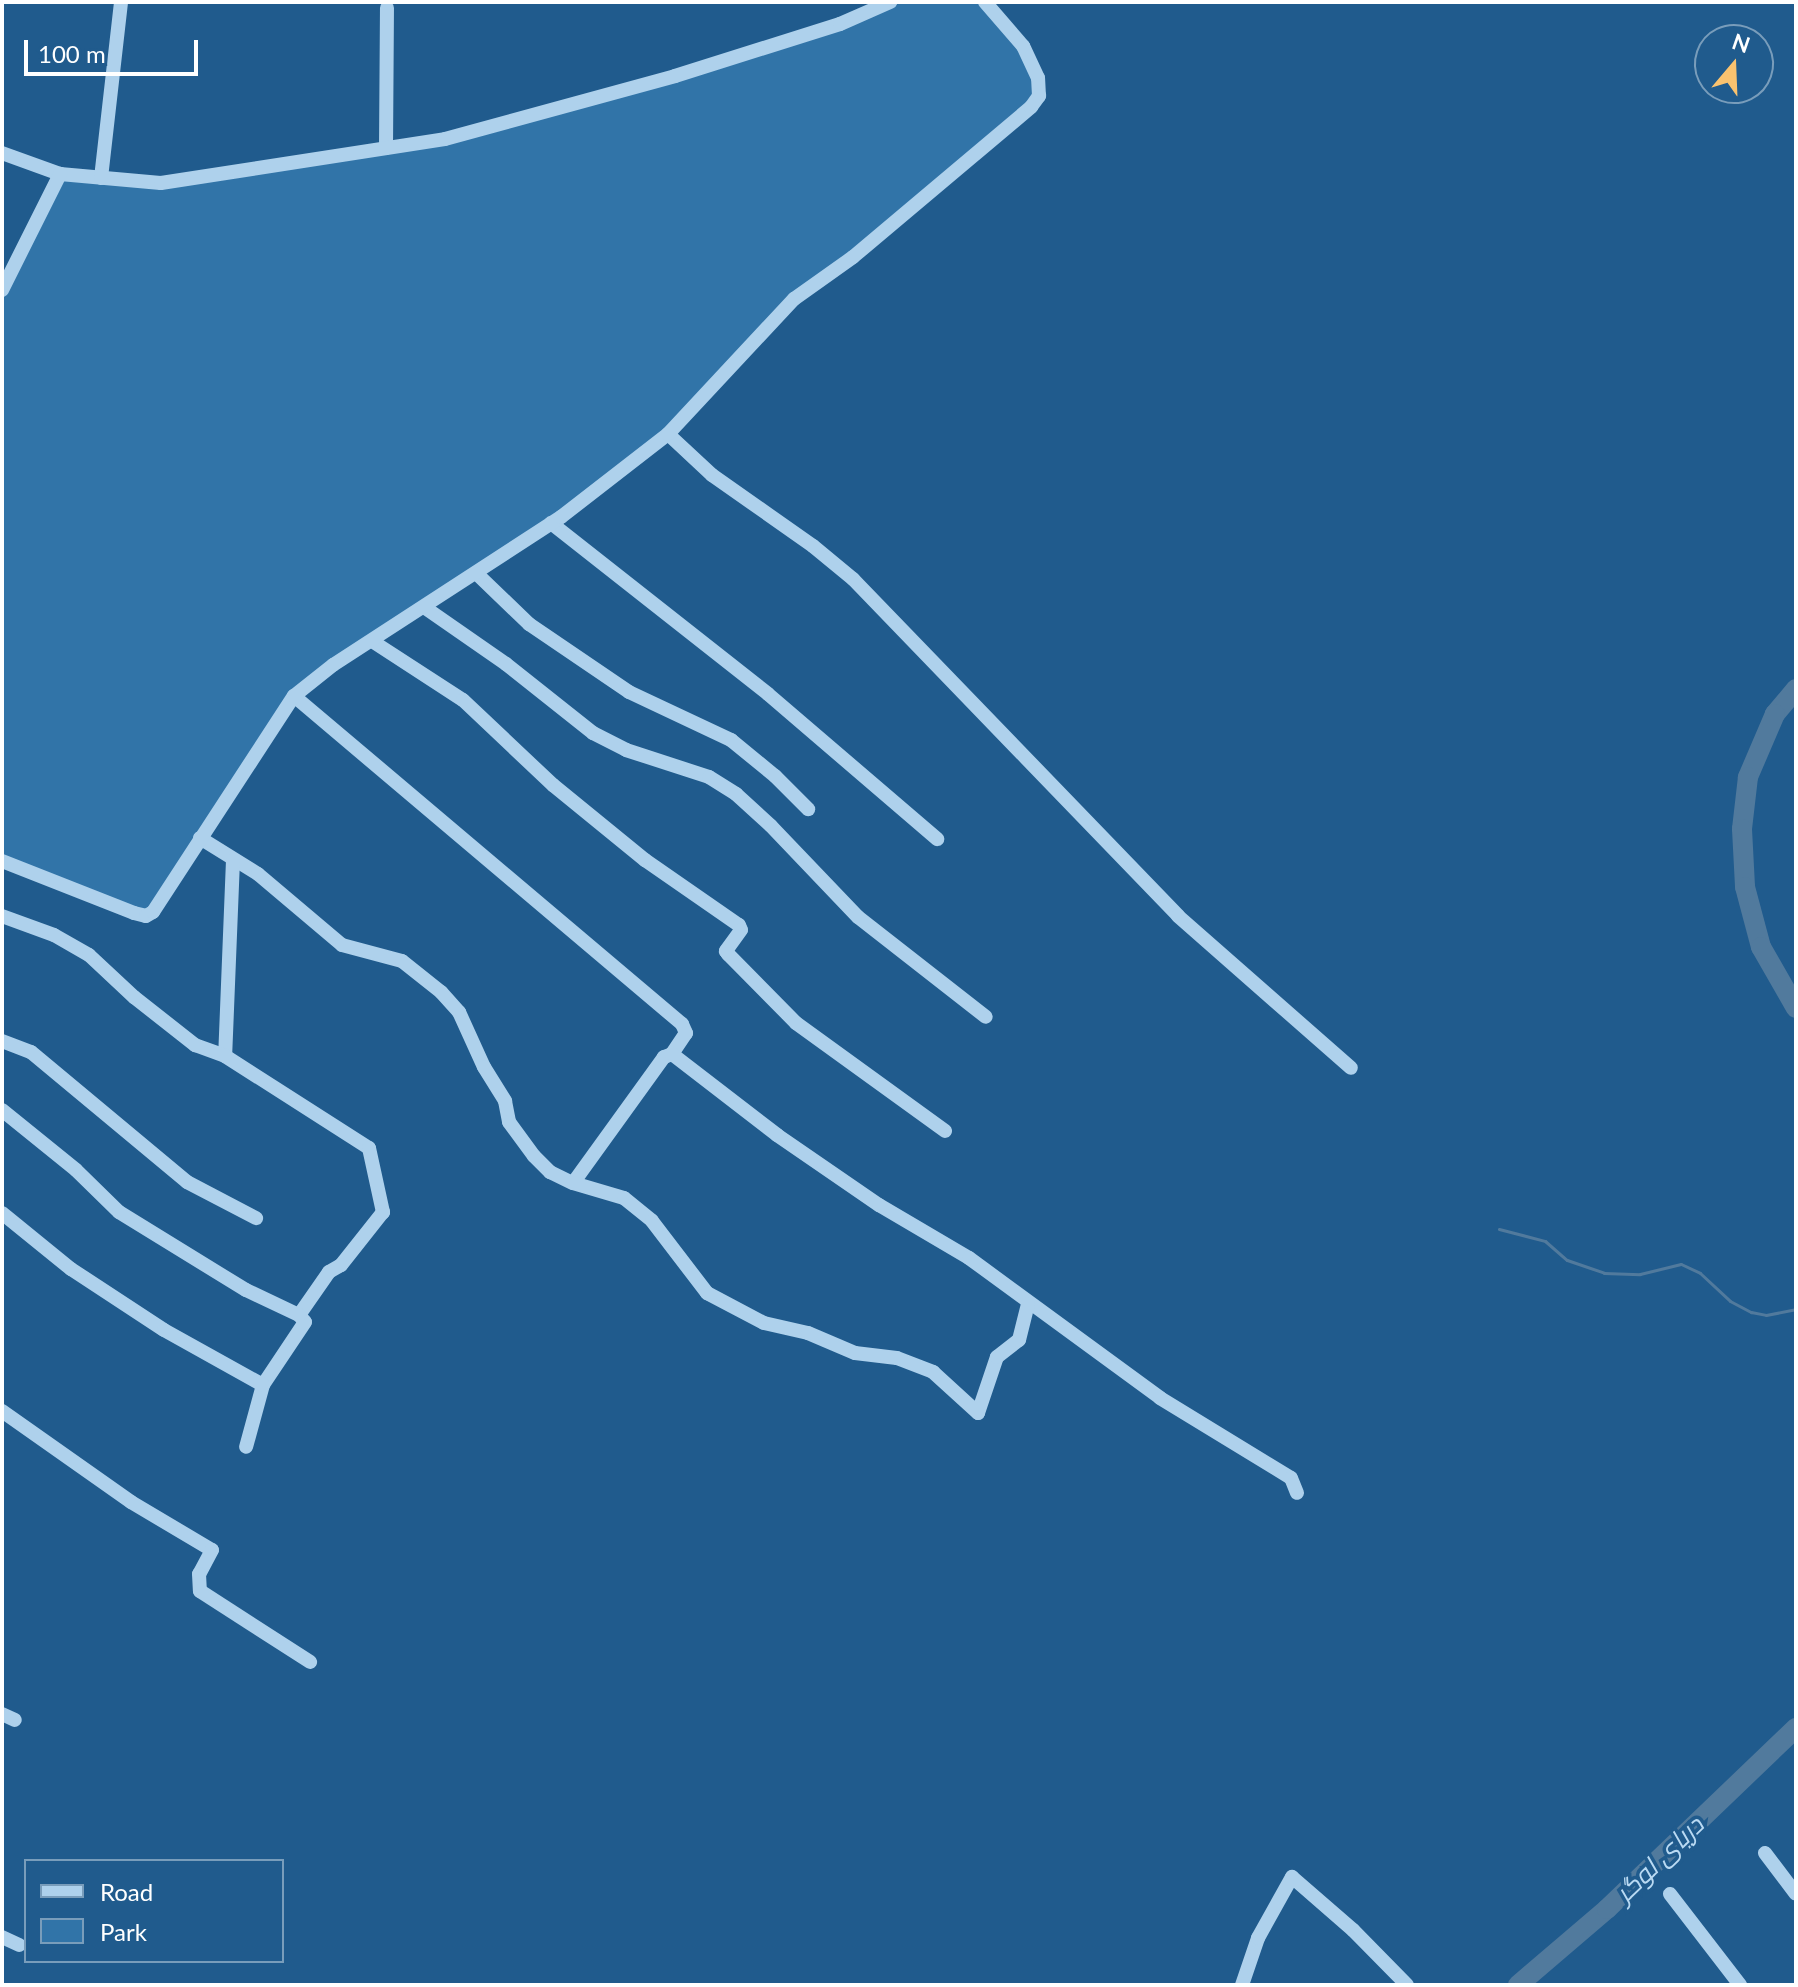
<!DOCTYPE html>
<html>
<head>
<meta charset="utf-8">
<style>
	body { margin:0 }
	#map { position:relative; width:1798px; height:1987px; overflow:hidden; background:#205b8d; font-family:Lato,Cairo,sans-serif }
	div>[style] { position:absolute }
	.green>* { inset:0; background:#3174a8 }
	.stream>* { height:3px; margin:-1.5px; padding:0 1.5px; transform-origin:1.5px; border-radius:1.5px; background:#517a9d }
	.river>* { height:20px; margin:-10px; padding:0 10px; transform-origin:10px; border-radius:10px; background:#517a9d }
	.minor>* { height:14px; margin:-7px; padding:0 7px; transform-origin:7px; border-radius:7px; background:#aed1ec }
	span { translate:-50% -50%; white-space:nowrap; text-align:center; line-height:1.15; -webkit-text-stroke:7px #205b8d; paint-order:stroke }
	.water-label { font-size:26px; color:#badaf3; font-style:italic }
	.frame { position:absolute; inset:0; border:4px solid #fff; pointer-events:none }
	.legend { position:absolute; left:24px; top:1859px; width:260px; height:104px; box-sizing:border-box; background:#205b8d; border:2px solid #799dbb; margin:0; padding:10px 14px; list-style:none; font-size:24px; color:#fff }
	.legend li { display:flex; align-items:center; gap:16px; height:40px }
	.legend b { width:40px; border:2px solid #799dbb }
	.north { position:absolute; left:1694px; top:24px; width:80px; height:80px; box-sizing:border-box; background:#205b8d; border:2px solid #799dbb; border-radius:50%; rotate:19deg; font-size:22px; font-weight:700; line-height:32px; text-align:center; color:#fff }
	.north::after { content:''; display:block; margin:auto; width:28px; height:36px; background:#f9c26f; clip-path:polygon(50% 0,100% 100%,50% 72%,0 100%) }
	.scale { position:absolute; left:24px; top:40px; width:174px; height:36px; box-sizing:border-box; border:4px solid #fff; border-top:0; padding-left:10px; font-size:24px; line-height:28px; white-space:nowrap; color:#fff; -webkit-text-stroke:6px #205b8d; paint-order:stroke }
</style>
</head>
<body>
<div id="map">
	<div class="green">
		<div style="clip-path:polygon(890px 2px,985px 2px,1023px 46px,1039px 96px,794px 299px,668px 434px,294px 696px,146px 916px,2px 861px,2px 290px,60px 174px,162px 183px,500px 124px)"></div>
	</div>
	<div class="stream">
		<div style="left:1499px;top:1229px;width:48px;rotate:14.6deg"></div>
		<div style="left:1545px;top:1241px;width:29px;rotate:41deg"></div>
		<div style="left:1567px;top:1260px;width:39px;rotate:19deg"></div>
		<div style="left:1604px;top:1273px;width:36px;rotate:2deg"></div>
		<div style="left:1640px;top:1274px;width:42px;rotate:-13.7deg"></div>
		<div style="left:1681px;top:1264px;width:21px;rotate:25deg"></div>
		<div style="left:1700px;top:1273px;width:41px;rotate:43deg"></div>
		<div style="left:1730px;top:1301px;width:24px;rotate:28deg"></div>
		<div style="left:1751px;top:1312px;width:15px;rotate:11deg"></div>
		<div style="left:1766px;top:1315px;width:31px;rotate:-11deg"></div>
	</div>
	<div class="river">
		<div style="left:1796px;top:689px;width:33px;rotate:130deg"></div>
		<div style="left:1775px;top:714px;width:69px;rotate:113.2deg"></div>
		<div style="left:1748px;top:777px;width:52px;rotate:96.6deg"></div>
		<div style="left:1742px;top:829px;width:58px;rotate:87deg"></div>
		<div style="left:1745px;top:887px;width:62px;rotate:75.1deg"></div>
		<div style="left:1761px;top:947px;width:70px;rotate:60.2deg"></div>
		<div style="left:1518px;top:1985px;width:117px;rotate:-40.5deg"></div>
		<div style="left:1607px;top:1909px;width:262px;rotate:-43.8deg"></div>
	</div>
	<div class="minor">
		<div style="left:386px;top:148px;width:140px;rotate:-89.6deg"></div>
		<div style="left:2px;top:153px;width:62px;rotate:19.9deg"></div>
		<div style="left:60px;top:174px;width:101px;rotate:5.1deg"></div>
		<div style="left:161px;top:183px;width:287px;rotate:-8.8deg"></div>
		<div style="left:445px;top:139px;width:238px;rotate:-15.3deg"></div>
		<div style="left:675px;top:76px;width:173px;rotate:-17.5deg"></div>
		<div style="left:840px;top:24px;width:55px;rotate:-23.7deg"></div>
		<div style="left:101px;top:178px;width:177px;rotate:-83.5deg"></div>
		<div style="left:2px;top:290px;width:130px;rotate:-63.4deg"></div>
		<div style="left:668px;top:434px;width:60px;rotate:43deg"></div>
		<div style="left:712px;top:475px;width:123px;rotate:35.1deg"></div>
		<div style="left:813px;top:546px;width:52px;rotate:39.5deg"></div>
		<div style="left:853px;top:579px;width:468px;rotate:46deg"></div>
		<div style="left:1178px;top:916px;width:230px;rotate:41.3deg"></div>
		<div style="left:551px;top:523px;width:276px;rotate:38.2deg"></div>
		<div style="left:768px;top:694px;width:223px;rotate:40.6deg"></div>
		<div style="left:476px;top:573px;width:74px;rotate:43.9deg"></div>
		<div style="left:529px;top:624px;width:121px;rotate:34.2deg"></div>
		<div style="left:629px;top:692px;width:113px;rotate:25.2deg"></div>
		<div style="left:731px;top:740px;width:57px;rotate:39.3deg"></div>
		<div style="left:775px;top:776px;width:47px;rotate:45deg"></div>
		<div style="left:424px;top:607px;width:100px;rotate:34.8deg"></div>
		<div style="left:506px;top:664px;width:111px;rotate:38.4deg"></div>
		<div style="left:593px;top:733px;width:37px;rotate:27deg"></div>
		<div style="left:626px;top:750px;width:87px;rotate:18deg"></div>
		<div style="left:709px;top:777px;width:32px;rotate:32deg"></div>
		<div style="left:736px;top:794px;width:47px;rotate:42.4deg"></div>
		<div style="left:771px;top:826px;width:126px;rotate:46.3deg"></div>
		<div style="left:858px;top:917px;width:162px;rotate:38deg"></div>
		<div style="left:372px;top:641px;width:108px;rotate:33deg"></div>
		<div style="left:463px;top:700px;width:124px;rotate:43.4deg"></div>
		<div style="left:553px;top:785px;width:119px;rotate:39.2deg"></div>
		<div style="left:645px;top:860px;width:114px;rotate:34.7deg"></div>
		<div style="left:739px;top:925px;width:5px;rotate:68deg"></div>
		<div style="left:741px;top:930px;width:26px;rotate:126deg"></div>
		<div style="left:726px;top:951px;width:4px;rotate:56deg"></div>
		<div style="left:728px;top:954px;width:97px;rotate:45.4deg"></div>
		<div style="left:796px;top:1023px;width:184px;rotate:35.9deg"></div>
		<div style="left:294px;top:696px;width:508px;rotate:40.21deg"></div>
		<div style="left:682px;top:1024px;width:10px;rotate:66deg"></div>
		<div style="left:686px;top:1033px;width:25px;rotate:124deg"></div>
		<div style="left:672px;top:1054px;width:9px;rotate:159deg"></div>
		<div style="left:664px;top:1057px;width:155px;rotate:125.8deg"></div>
		<div style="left:200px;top:838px;width:68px;rotate:31.8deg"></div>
		<div style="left:258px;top:874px;width:110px;rotate:40.2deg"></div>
		<div style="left:342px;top:945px;width:62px;rotate:14.9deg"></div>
		<div style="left:402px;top:961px;width:50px;rotate:38.5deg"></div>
		<div style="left:441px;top:992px;width:27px;rotate:48deg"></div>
		<div style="left:459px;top:1012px;width:60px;rotate:65.6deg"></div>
		<div style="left:484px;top:1067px;width:40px;rotate:58deg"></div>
		<div style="left:505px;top:1101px;width:21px;rotate:79deg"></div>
		<div style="left:509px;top:1122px;width:42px;rotate:53.7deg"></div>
		<div style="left:534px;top:1156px;width:23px;rotate:45deg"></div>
		<div style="left:550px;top:1172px;width:25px;rotate:26deg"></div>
		<div style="left:573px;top:1183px;width:53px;rotate:16.4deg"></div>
		<div style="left:624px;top:1198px;width:36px;rotate:39deg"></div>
		<div style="left:652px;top:1221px;width:91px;rotate:52.6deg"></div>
		<div style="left:707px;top:1293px;width:64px;rotate:27.8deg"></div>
		<div style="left:764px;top:1323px;width:45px;rotate:12.8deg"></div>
		<div style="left:808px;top:1333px;width:51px;rotate:23.1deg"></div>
		<div style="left:855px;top:1353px;width:42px;rotate:6.8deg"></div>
		<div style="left:897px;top:1358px;width:39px;rotate:21deg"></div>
		<div style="left:933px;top:1372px;width:61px;rotate:42.3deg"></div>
		<div style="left:233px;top:860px;width:196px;rotate:92.3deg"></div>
		<div style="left:225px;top:1056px;width:171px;rotate:32.6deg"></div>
		<div style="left:369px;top:1148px;width:66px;rotate:77.7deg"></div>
		<div style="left:383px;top:1212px;width:68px;rotate:128.4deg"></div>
		<div style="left:341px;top:1265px;width:14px;rotate:150deg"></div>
		<div style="left:329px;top:1272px;width:52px;rotate:124.9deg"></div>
		<div style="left:299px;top:1315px;width:9px;rotate:49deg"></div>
		<div style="left:305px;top:1322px;width:76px;rotate:123.7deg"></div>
		<div style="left:263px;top:1385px;width:64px;rotate:105.3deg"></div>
		<div style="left:2px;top:861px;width:142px;rotate:21.5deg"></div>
		<div style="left:134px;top:913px;width:12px;rotate:14deg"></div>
		<div style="left:146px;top:916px;width:8px;rotate:-30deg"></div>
		<div style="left:153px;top:912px;width:258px;rotate:-56.9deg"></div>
		<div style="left:294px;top:696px;width:50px;rotate:-38.5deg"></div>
		<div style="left:333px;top:665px;width:272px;rotate:-33deg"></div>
		<div style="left:561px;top:517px;width:135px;rotate:-37.8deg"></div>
		<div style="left:668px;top:434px;width:185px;rotate:-47deg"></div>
		<div style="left:794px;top:299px;width:72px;rotate:-35.4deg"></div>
		<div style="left:853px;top:257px;width:233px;rotate:-40.1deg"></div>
		<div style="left:1031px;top:107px;width:14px;rotate:-54deg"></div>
		<div style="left:1039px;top:96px;width:18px;rotate:-93deg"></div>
		<div style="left:1038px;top:78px;width:35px;rotate:-115deg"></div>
		<div style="left:1023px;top:46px;width:58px;rotate:-130.8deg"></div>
		<div style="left:2px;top:916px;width:55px;rotate:20.1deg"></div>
		<div style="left:54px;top:935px;width:40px;rotate:29.7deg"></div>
		<div style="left:89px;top:955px;width:62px;rotate:43deg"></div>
		<div style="left:134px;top:997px;width:78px;rotate:38.2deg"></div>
		<div style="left:195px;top:1045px;width:32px;rotate:20deg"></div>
		<div style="left:2px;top:1041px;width:31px;rotate:21deg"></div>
		<div style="left:31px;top:1052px;width:203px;rotate:39.8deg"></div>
		<div style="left:187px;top:1182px;width:78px;rotate:27.6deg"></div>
		<div style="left:672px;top:1054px;width:133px;rotate:37.6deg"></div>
		<div style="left:777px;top:1135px;width:124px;rotate:34.5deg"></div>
		<div style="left:879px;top:1205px;width:104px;rotate:30.5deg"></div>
		<div style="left:969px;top:1258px;width:237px;rotate:36.2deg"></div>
		<div style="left:1160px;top:1398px;width:153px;rotate:31.4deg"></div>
		<div style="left:1291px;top:1478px;width:16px;rotate:68deg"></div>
		<div style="left:2px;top:1110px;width:95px;rotate:39deg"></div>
		<div style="left:76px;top:1170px;width:60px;rotate:44.3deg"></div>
		<div style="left:119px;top:1212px;width:149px;rotate:31.6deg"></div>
		<div style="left:246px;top:1290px;width:59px;rotate:25.3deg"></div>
		<div style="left:2px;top:1213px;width:89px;rotate:39.1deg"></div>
		<div style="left:71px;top:1269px;width:111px;rotate:33.3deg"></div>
		<div style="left:164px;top:1330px;width:113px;rotate:29.1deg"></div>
		<div style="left:2px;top:1411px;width:158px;rotate:35.2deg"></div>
		<div style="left:131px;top:1502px;width:94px;rotate:30.7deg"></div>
		<div style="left:212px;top:1550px;width:27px;rotate:118deg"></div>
		<div style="left:199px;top:1574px;width:17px;rotate:87deg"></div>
		<div style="left:200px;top:1591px;width:131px;rotate:32.8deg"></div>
		<div style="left:978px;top:1413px;width:59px;rotate:-71.3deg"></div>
		<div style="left:997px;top:1357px;width:28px;rotate:-38deg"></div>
		<div style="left:1019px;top:1340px;width:37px;rotate:-76deg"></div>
		<div style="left:2px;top:1714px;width:14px;rotate:25deg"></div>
		<div style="left:1765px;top:1853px;width:51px;rotate:52.9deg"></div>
		<div style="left:1670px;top:1894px;width:115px;rotate:52.4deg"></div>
		<div style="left:2px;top:1937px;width:19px;rotate:25deg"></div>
		<div style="left:1242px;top:1985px;width:50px;rotate:-71.2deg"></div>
		<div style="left:1258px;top:1938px;width:70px;rotate:-60.9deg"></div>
		<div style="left:1292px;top:1877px;width:81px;rotate:41deg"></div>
		<div style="left:1353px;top:1930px;width:77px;rotate:45.5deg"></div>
	</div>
	<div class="water-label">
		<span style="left:1659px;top:1859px;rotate:-44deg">دریای لوگر</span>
	</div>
	<div class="frame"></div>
	<ul class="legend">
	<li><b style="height:10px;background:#aed1ec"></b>Road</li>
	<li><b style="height:22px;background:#3174a8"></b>Park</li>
	</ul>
	<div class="north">N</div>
	<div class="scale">100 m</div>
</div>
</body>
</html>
